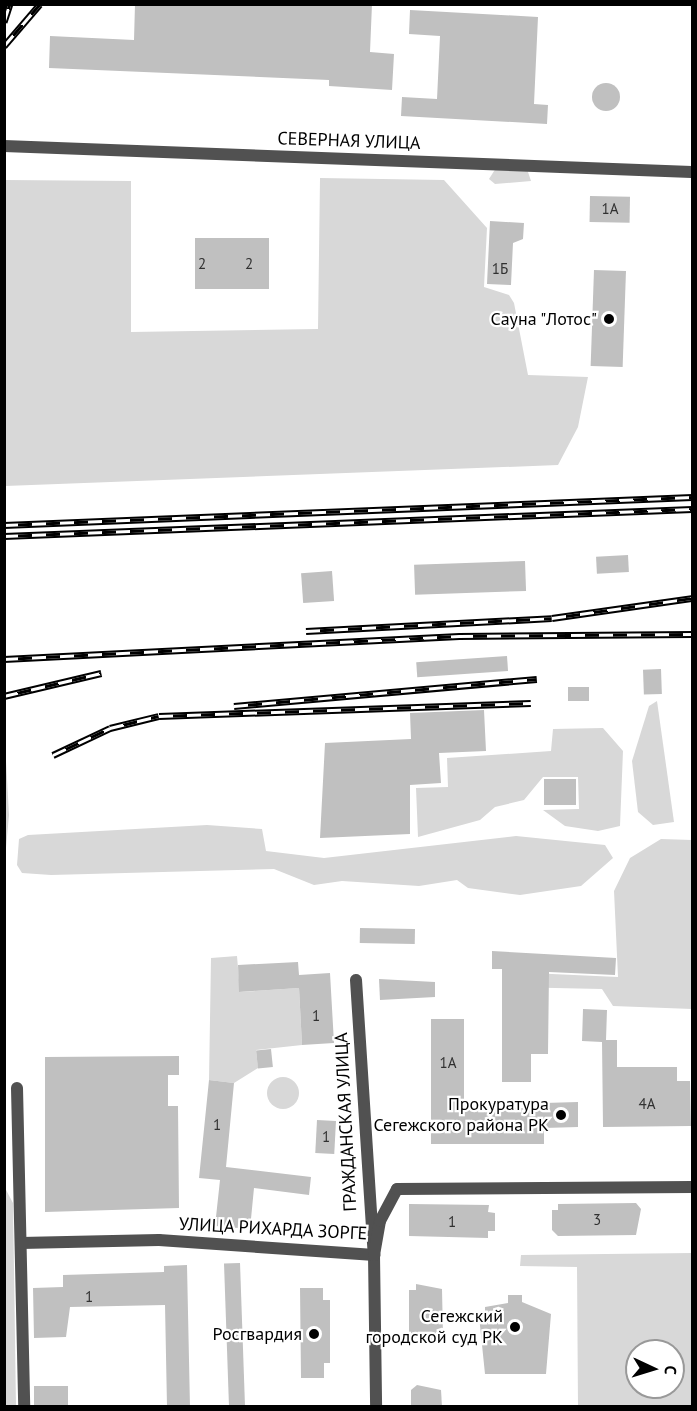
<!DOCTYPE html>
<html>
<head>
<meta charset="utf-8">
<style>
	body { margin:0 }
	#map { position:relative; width:697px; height:1411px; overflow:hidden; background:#fff; font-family:"PT Sans",sans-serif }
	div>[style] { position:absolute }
	.green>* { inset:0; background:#d8d8d8 }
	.round { border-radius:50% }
	.building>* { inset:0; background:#c0c0c0; transform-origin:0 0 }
	.minor>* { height:12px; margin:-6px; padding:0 6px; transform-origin:6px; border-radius:6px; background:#515151 }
	.tertiary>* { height:12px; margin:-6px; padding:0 6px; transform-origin:6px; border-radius:6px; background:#515151 }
	.rail>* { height:7px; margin-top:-3.5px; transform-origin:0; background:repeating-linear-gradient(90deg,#fff 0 14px,#000 0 28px); box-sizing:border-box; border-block:2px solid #000 }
	.dots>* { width:16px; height:16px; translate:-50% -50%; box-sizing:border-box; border:3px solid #fff; border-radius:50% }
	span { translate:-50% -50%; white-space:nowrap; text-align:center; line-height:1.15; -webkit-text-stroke:4.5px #fff; paint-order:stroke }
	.number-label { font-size:15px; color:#303030 }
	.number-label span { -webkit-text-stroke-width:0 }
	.street-label { font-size:18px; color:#000 }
	.poi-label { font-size:18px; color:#000 }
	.right { translate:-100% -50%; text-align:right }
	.frame { position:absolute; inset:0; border:6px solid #000; pointer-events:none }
	.north { position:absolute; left:625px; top:1339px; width:60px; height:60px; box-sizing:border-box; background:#fff; border:2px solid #999; border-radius:50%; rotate:94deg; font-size:16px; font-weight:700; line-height:24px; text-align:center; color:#000 }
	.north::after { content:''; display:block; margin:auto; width:21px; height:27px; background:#000; clip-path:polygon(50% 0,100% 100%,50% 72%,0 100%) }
</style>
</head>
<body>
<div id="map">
	<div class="green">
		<div style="clip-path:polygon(496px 168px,527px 169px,531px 181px,495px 184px,489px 179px)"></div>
		<div style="clip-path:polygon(320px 178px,444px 180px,487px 228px,484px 287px,509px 295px,514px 303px,528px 375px,588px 377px,578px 427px,558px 465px,5px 486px,5px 180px,131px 181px,131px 332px,318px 329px)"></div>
		<div style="clip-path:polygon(657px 701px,674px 822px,653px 825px,638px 812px,632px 761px,649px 706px)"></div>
		<div style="clip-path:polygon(4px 724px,9px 815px,5px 859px,4px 859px)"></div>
		<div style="clip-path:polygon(603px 728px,623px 751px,620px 826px,598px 831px,565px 826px,543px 810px,579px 809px,578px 777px,543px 777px,524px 800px,495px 807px,480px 820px,418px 837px,416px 788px,448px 787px,447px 758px,551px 751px,553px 729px)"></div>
		<div style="clip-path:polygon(207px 825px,262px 829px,266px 851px,324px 858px,516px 836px,605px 845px,613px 858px,581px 886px,520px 895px,468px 888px,457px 880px,419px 886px,342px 881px,314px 885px,274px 869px,51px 875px,22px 873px,17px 865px,19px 839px,28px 835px)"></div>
		<div style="clip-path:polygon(661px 839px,692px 840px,692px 1009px,613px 1006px,602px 989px,508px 987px,507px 972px,618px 977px,614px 891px,630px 858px)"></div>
		<div style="clip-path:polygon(237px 956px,240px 992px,299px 988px,302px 1045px,256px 1050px,258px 1068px,234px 1083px,209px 1080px,211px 958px)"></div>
		<div class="round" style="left:267px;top:1077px;width:32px;height:32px"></div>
		<div style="clip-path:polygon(5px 1188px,13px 1203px,16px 1406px,5px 1406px)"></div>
		<div style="clip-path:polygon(evenodd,692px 1253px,692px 1406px,578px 1406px,577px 1267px,520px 1266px,521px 1255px,692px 1253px,637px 1351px,673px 1351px,673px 1387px,637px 1387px,637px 1351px)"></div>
	</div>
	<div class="building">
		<div style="clip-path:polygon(135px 4px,372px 4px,370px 52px,394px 54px,392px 90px,329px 86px,329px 80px,49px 68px,50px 36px,134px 40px)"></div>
		<div style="clip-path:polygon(410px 10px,538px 17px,534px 104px,548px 105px,547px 124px,401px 116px,402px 97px,437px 99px,440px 36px,409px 34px)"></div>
		<div class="round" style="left:592px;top:83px;width:28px;height:28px"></div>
		<div style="left:590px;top:196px;width:40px;height:26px;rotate:1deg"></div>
		<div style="clip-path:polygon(490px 221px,524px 223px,523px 239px,513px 243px,511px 285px,487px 284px)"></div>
		<div style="left:195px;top:238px;width:74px;height:51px"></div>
		<div style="left:594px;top:270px;width:32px;height:96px;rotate:2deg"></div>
		<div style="left:628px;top:555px;width:17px;height:32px;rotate:87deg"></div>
		<div style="left:525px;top:561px;width:30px;height:111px;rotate:88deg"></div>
		<div style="left:332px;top:571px;width:30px;height:31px;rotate:86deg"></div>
		<div style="left:507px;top:656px;width:15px;height:91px;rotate:86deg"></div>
		<div style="left:661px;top:669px;width:25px;height:18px;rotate:88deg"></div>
		<div style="left:589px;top:687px;width:14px;height:21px;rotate:90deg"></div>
		<div style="clip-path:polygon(484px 710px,486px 751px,439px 753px,441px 783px,410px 785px,410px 834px,320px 838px,325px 743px,411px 739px,410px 713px)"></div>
		<div style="left:544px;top:779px;width:32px;height:26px"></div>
		<div style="left:360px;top:928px;width:55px;height:15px;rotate:1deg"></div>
		<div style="clip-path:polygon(492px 951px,616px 958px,615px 975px,549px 972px,548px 1054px,531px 1054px,531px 1082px,502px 1082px,502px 969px,492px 969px)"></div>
		<div style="clip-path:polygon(298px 962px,299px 975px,330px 973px,334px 1043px,302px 1045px,299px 988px,239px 992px,238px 965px)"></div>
		<div style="clip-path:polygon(379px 979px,435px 982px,435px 997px,380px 1000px)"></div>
		<div style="clip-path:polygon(583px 1009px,607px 1010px,606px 1040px,617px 1040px,617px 1067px,677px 1067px,677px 1081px,690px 1081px,691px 1126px,603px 1127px,602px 1042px,582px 1041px)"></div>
		<div style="clip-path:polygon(431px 1019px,464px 1019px,464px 1108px,544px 1108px,544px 1103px,578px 1102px,578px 1127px,544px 1128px,544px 1144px,431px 1144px)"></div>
		<div style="left:271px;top:1049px;width:18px;height:15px;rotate:84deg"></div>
		<div style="clip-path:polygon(179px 1056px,179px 1075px,168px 1075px,168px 1106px,178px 1106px,179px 1208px,45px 1212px,45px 1057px)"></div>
		<div style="clip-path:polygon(209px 1080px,234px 1083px,226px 1167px,311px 1177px,309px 1195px,254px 1188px,250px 1229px,215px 1226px,220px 1180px,199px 1178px)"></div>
		<div style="left:317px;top:1120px;width:19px;height:33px;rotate:3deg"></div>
		<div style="clip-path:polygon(636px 1203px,641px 1209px,636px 1235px,558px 1236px,552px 1230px,552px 1210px,558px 1210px,558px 1204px)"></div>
		<div style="clip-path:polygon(409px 1204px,489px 1205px,488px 1212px,495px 1213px,495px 1231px,488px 1231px,488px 1238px,409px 1236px)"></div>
		<div style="left:240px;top:1263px;width:144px;height:16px;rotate:88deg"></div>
		<div style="clip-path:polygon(187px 1265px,190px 1407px,167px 1407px,165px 1305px,70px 1307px,66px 1337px,34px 1338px,33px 1288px,63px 1287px,63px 1275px,164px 1272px,164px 1266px)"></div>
		<div style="clip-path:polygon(416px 1284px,442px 1289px,443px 1336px,436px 1336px,436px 1342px,409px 1336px,409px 1290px,416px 1290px)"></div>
		<div style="clip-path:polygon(300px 1288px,323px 1288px,323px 1300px,330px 1300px,330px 1363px,324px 1363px,324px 1378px,301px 1378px)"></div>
		<div style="clip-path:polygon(508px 1295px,522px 1295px,522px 1302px,551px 1314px,546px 1374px,485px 1374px,479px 1316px,485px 1316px,485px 1307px,508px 1303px)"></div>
		<div style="clip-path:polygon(417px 1385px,441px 1390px,442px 1407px,411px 1407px,411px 1390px)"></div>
		<div style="left:34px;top:1386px;width:34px;height:21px"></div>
	</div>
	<div class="minor">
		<div style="left:356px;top:980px;width:276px;rotate:86.3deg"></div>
		<div style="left:374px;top:1255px;width:151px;rotate:89.2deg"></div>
		<div style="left:17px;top:1088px;width:318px;rotate:88.7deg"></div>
		<div style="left:21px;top:1243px;width:138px;rotate:-1.2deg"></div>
		<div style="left:159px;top:1240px;width:216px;rotate:4deg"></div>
		<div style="left:374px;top:1255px;width:35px;rotate:-80deg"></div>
		<div style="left:380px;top:1221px;width:36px;rotate:-62deg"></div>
		<div style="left:397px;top:1189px;width:295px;rotate:-0.4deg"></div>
	</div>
	<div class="tertiary">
		<div style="left:4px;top:146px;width:688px;rotate:2.16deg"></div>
	</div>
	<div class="rail">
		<div style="left:4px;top:22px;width:19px;rotate:-72deg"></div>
		<div style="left:4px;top:46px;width:55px;rotate:-49.4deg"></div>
		<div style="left:4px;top:525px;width:689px;rotate:-2.33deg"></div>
		<div style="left:4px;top:536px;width:689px;rotate:-2.25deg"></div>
		<div style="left:306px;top:631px;width:246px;rotate:-3deg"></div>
		<div style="left:552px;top:618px;width:141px;rotate:-8.1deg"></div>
		<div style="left:4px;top:659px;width:456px;rotate:-2.9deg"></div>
		<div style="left:459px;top:636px;width:233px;rotate:-0.5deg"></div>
		<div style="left:4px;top:696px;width:100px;rotate:-13.3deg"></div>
		<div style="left:234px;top:706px;width:304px;rotate:-5.1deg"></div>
		<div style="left:53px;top:755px;width:63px;rotate:-25.3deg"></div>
		<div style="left:110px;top:728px;width:50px;rotate:-13.8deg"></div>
		<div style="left:159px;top:716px;width:372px;rotate:-2deg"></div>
	</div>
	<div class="dots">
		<div style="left:609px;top:319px;background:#000"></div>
		<div style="left:561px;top:1115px;background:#000"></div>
		<div style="left:515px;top:1327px;background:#000"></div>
		<div style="left:314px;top:1334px;background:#000"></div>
	</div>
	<div class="number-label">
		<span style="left:610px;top:209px">1А</span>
		<span style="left:202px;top:264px">2</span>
		<span style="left:249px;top:264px">2</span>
		<span style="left:500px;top:269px">1Б</span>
		<span style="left:316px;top:1016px">1</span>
		<span style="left:448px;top:1063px">1А</span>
		<span style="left:647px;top:1104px">4А</span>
		<span style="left:217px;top:1125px">1</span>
		<span style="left:326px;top:1137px">1</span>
		<span style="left:597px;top:1220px">3</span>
		<span style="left:452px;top:1222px">1</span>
		<span style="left:89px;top:1297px">1</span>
	</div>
	<div class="street-label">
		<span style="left:349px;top:141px;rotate:2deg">СЕВЕРНАЯ УЛИЦА</span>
		<span style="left:346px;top:1122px;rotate:-93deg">ГРАЖДАНСКАЯ УЛИЦА</span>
		<span style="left:273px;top:1229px;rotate:3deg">УЛИЦА РИХАРДА ЗОРГЕ</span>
	</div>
	<div class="poi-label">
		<span class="right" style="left:597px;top:319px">Сауна "Лотос"</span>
		<span class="right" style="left:549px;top:1115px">Прокуратура<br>Сегежского района РК</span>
		<span class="right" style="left:503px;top:1327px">Сегежский<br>городской суд РК</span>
		<span class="right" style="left:302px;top:1334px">Росгвардия</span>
	</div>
	<div class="frame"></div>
	<div class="north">С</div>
</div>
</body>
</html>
